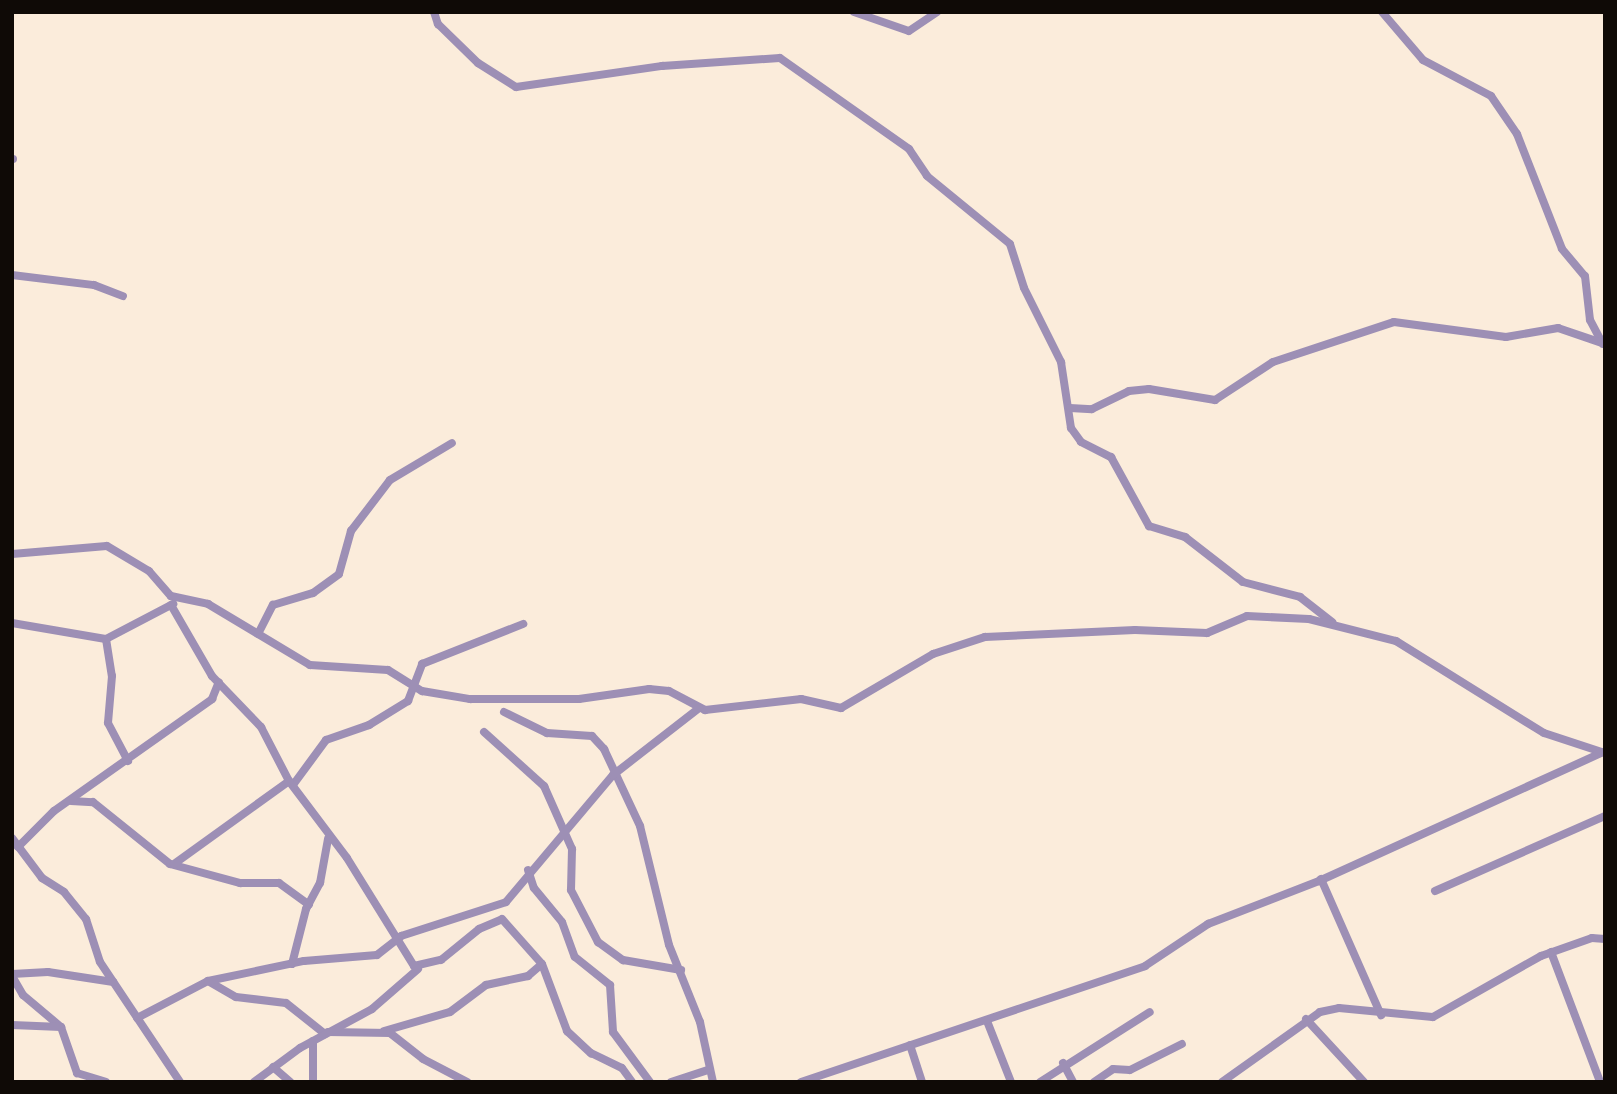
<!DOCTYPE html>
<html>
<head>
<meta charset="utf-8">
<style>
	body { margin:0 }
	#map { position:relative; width:1617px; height:1094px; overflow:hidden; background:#fbecdb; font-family:Figtree,sans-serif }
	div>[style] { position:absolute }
	.minor>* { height:8px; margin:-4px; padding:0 4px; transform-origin:4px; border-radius:4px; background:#9d8fb5 }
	span { translate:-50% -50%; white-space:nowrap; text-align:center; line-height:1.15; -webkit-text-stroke:7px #fffcf8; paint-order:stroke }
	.frame { position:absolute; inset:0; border:14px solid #0f0a06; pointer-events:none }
</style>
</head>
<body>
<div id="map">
	<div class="minor">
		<div style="left:434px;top:12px;width:13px;rotate:72deg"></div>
		<div style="left:438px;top:24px;width:56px;rotate:44.3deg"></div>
		<div style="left:478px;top:63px;width:45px;rotate:32.3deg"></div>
		<div style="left:516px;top:87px;width:148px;rotate:-8.2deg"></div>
		<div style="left:662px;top:66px;width:118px;rotate:-3.9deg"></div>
		<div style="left:780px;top:58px;width:158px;rotate:35.2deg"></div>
		<div style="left:909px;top:149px;width:32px;rotate:56deg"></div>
		<div style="left:927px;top:176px;width:107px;rotate:39.3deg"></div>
		<div style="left:1010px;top:244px;width:46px;rotate:72.3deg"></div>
		<div style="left:1024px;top:288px;width:83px;rotate:63.4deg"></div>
		<div style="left:1061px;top:362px;width:67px;rotate:81.4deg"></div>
		<div style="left:1071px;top:428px;width:17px;rotate:54deg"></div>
		<div style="left:1081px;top:442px;width:34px;rotate:27deg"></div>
		<div style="left:1111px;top:457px;width:79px;rotate:61.2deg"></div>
		<div style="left:1149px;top:526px;width:38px;rotate:17deg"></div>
		<div style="left:1185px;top:537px;width:73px;rotate:37.8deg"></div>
		<div style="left:1243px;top:582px;width:59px;rotate:14.7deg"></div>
		<div style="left:1300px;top:597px;width:41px;rotate:38deg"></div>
		<div style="left:854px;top:12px;width:58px;rotate:19.1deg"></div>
		<div style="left:909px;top:31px;width:34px;rotate:-34deg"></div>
		<div style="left:1382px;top:12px;width:63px;rotate:49.5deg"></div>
		<div style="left:1423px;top:60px;width:77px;rotate:27.9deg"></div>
		<div style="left:1491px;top:96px;width:46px;rotate:55.6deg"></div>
		<div style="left:1517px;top:134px;width:123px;rotate:68.6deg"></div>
		<div style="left:1562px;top:249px;width:35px;rotate:50deg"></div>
		<div style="left:1585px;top:276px;width:44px;rotate:83.5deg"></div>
		<div style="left:1590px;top:320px;width:27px;rotate:62deg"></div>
		<div style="left:12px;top:159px;width:1px"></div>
		<div style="left:12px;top:275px;width:83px;rotate:7deg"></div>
		<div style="left:94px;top:285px;width:31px;rotate:21deg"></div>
		<div style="left:1070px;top:408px;width:22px;rotate:3deg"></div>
		<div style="left:1092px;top:409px;width:41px;rotate:-25.9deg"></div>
		<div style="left:1129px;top:391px;width:20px;rotate:-6deg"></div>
		<div style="left:1149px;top:389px;width:67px;rotate:9.5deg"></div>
		<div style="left:1215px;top:400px;width:69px;rotate:-33.2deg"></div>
		<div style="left:1273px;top:362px;width:127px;rotate:-18.3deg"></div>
		<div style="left:1394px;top:322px;width:113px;rotate:7.6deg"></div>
		<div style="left:1506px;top:337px;width:53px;rotate:-9.8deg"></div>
		<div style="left:1558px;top:328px;width:50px;rotate:18.8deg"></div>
		<div style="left:12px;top:554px;width:95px;rotate:-4.8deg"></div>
		<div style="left:107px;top:546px;width:49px;rotate:30.8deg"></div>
		<div style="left:149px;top:571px;width:33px;rotate:49deg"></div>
		<div style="left:171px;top:596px;width:38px;rotate:12deg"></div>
		<div style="left:208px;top:604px;width:119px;rotate:30.9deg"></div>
		<div style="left:310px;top:665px;width:78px;rotate:3.7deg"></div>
		<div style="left:388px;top:670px;width:40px;rotate:32deg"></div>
		<div style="left:422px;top:691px;width:49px;rotate:9.5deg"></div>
		<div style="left:470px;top:699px;width:109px"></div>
		<div style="left:579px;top:699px;width:71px;rotate:-8.1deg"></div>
		<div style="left:649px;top:689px;width:20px;rotate:6deg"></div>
		<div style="left:669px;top:691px;width:41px;rotate:27.8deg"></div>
		<div style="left:705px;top:710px;width:97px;rotate:-6.5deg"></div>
		<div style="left:801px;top:699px;width:41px;rotate:12.7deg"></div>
		<div style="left:841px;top:708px;width:107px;rotate:-30.4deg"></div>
		<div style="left:933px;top:654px;width:55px;rotate:-18.1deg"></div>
		<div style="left:985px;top:637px;width:150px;rotate:-2.7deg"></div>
		<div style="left:1135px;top:630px;width:72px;rotate:2.4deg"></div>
		<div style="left:1207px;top:633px;width:43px;rotate:-23deg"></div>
		<div style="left:1247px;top:616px;width:62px;rotate:2.8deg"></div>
		<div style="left:1309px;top:619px;width:90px;rotate:14.2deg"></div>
		<div style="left:1396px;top:641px;width:174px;rotate:31.9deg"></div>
		<div style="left:1544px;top:733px;width:64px;rotate:18.2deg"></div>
		<div style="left:171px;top:605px;width:82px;rotate:60deg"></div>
		<div style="left:212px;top:676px;width:71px;rotate:46.1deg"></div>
		<div style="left:261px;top:727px;width:61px;rotate:62.6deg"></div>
		<div style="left:289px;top:781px;width:96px;rotate:53deg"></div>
		<div style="left:347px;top:858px;width:127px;rotate:58.2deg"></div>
		<div style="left:414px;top:966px;width:28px;rotate:-13deg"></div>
		<div style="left:441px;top:960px;width:49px;rotate:-39.2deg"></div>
		<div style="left:479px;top:929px;width:25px;rotate:-23deg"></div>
		<div style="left:502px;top:919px;width:60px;rotate:48.4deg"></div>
		<div style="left:542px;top:964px;width:72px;rotate:69.5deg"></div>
		<div style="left:567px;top:1031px;width:33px;rotate:43deg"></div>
		<div style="left:591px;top:1053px;width:34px;rotate:26deg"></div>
		<div style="left:622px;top:1068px;width:17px;rotate:54deg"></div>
		<div style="left:12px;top:623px;width:95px;rotate:9.7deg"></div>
		<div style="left:106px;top:639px;width:76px;rotate:-27.6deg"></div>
		<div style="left:258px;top:634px;width:33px;rotate:-63deg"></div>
		<div style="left:273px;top:605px;width:42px;rotate:-16.7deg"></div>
		<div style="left:313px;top:593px;width:32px;rotate:-36deg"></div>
		<div style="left:339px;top:574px;width:45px;rotate:-74.4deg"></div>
		<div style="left:351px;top:531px;width:64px;rotate:-52.6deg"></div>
		<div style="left:390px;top:480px;width:72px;rotate:-30.8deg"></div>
		<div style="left:106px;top:639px;width:37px;rotate:81deg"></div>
		<div style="left:112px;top:676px;width:47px;rotate:94.9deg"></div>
		<div style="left:108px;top:723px;width:43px;rotate:62.2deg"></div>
		<div style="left:504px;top:712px;width:48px;rotate:26deg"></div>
		<div style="left:547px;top:733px;width:45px;rotate:3.8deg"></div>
		<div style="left:592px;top:736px;width:18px;rotate:47deg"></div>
		<div style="left:604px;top:749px;width:85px;rotate:64.9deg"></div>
		<div style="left:640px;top:826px;width:122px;rotate:76.3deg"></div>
		<div style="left:669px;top:945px;width:83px;rotate:68.1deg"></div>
		<div style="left:700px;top:1022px;width:61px;rotate:77.8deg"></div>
		<div style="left:484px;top:732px;width:81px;rotate:42deg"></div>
		<div style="left:544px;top:786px;width:69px;rotate:66deg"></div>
		<div style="left:572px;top:849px;width:41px;rotate:91.4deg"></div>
		<div style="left:571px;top:890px;width:59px;rotate:62.6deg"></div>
		<div style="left:598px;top:942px;width:31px;rotate:36deg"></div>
		<div style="left:623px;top:960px;width:59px;rotate:9.8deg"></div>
		<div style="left:293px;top:785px;width:56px;rotate:-53.7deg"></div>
		<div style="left:326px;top:740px;width:46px;rotate:-19.2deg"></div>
		<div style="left:369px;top:725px;width:46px;rotate:-31.6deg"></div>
		<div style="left:408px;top:701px;width:40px;rotate:-69deg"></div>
		<div style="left:422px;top:664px;width:109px;rotate:-21.6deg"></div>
		<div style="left:71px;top:801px;width:22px;rotate:3deg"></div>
		<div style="left:93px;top:802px;width:99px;rotate:38.8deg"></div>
		<div style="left:170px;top:864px;width:73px;rotate:15.2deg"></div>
		<div style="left:240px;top:883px;width:39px"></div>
		<div style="left:279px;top:883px;width:37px;rotate:36deg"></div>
		<div style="left:12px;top:838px;width:50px;rotate:53.1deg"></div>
		<div style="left:42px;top:878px;width:26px;rotate:32deg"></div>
		<div style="left:64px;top:892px;width:35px;rotate:51deg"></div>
		<div style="left:86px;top:919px;width:45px;rotate:72deg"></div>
		<div style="left:100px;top:962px;width:144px;rotate:56.3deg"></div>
		<div style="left:18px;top:847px;width:51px;rotate:-45deg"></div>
		<div style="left:54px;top:811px;width:194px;rotate:-35.3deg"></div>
		<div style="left:212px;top:699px;width:18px;rotate:-68deg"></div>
		<div style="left:174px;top:864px;width:142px;rotate:-35.8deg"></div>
		<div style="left:528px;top:870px;width:19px;rotate:72deg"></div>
		<div style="left:534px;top:888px;width:44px;rotate:50.5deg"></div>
		<div style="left:562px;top:922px;width:37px;rotate:70deg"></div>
		<div style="left:575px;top:957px;width:45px;rotate:38.7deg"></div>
		<div style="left:610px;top:985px;width:47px;rotate:86.3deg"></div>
		<div style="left:613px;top:1032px;width:62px;rotate:53.5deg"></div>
		<div style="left:1321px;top:879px;width:149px;rotate:66.2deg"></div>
		<div style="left:1435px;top:891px;width:186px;rotate:-23.8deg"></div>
		<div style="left:1551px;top:952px;width:139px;rotate:69.3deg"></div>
		<div style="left:292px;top:964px;width:57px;rotate:-75.7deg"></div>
		<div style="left:306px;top:909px;width:30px;rotate:-62deg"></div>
		<div style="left:320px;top:883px;width:45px;rotate:-79.7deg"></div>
		<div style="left:12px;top:974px;width:36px;rotate:-3deg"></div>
		<div style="left:48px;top:972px;width:66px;rotate:8.7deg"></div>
		<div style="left:12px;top:976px;width:22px;rotate:60deg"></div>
		<div style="left:23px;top:995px;width:50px;rotate:40.1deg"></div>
		<div style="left:61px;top:1027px;width:49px;rotate:70.8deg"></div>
		<div style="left:77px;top:1073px;width:30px;rotate:17deg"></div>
		<div style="left:208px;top:981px;width:32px;rotate:30deg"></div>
		<div style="left:236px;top:997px;width:50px;rotate:6.8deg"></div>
		<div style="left:286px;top:1003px;width:50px;rotate:38.5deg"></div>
		<div style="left:137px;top:1018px;width:80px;rotate:-27.5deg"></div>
		<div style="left:208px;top:981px;width:98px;rotate:-11.8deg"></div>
		<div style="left:304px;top:961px;width:73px;rotate:-4.7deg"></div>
		<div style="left:377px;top:955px;width:31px;rotate:-38deg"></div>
		<div style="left:401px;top:936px;width:110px;rotate:-17.9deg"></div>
		<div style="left:506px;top:902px;width:166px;rotate:-49.9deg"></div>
		<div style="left:613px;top:775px;width:109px;rotate:-37.9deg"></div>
		<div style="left:1306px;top:1019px;width:86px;rotate:47.4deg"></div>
		<div style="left:987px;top:1021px;width:66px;rotate:68.5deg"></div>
		<div style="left:12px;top:1025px;width:49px;rotate:2.3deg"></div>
		<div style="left:384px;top:1031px;width:69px;rotate:-16.1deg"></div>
		<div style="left:450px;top:1012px;width:45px;rotate:-36.9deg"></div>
		<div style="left:486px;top:985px;width:43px;rotate:-12.1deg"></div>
		<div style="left:528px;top:976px;width:18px;rotate:-41deg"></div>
		<div style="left:328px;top:1032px;width:62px;rotate:0.9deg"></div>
		<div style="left:390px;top:1033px;width:42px;rotate:38.2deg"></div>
		<div style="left:423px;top:1059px;width:50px;rotate:27.6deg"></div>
		<div style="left:313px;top:1041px;width:41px;rotate:90deg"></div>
		<div style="left:910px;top:1045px;width:39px;rotate:72deg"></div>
		<div style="left:1063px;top:1063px;width:21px;rotate:62deg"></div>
		<div style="left:273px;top:1067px;width:23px;rotate:41deg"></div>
		<div style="left:254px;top:1082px;width:57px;rotate:-36.5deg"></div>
		<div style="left:300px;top:1048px;width:82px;rotate:-28.4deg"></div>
		<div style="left:372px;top:1009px;width:61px;rotate:-41deg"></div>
		<div style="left:671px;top:1082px;width:40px;rotate:-18deg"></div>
		<div style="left:801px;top:1082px;width:363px;rotate:-18.6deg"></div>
		<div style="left:1145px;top:966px;width:76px;rotate:-33.7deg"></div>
		<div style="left:1208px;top:924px;width:119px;rotate:-21.2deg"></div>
		<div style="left:1319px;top:881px;width:313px;rotate:-24.4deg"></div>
		<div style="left:1040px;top:1082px;width:130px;rotate:-32.5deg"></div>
		<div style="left:1094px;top:1082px;width:23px;rotate:-34deg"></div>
		<div style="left:1113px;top:1069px;width:17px;rotate:3deg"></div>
		<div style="left:1130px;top:1070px;width:58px;rotate:-26.6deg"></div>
		<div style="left:1222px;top:1082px;width:120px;rotate:-35.5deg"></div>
		<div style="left:1320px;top:1012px;width:19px;rotate:-12deg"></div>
		<div style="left:1339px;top:1008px;width:94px;rotate:5.5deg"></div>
		<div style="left:1433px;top:1017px;width:124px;rotate:-29.5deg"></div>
		<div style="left:1541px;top:956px;width:54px;rotate:-19.4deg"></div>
		<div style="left:1592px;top:938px;width:13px;rotate:4deg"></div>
	</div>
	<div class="frame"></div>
</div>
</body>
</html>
